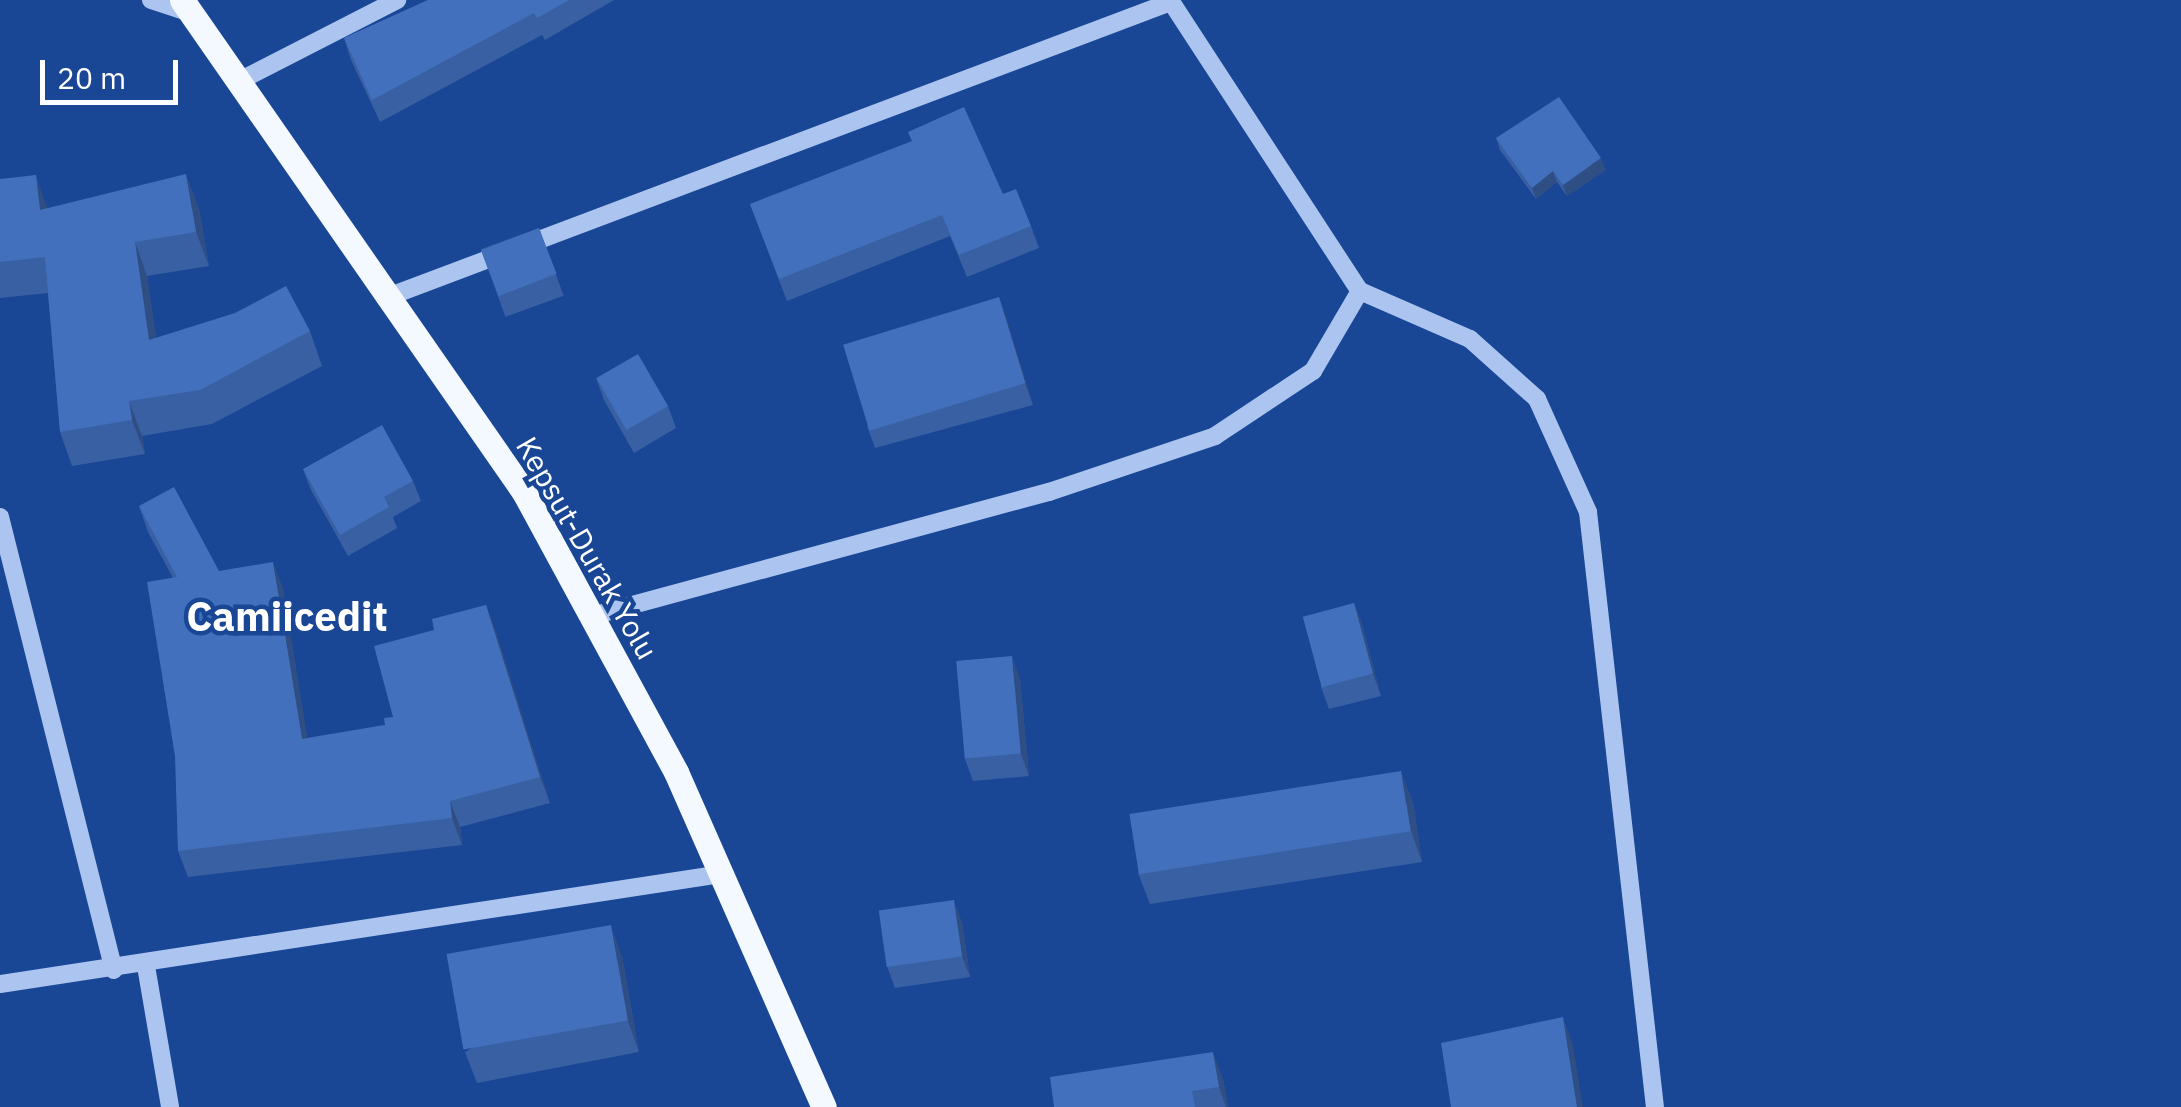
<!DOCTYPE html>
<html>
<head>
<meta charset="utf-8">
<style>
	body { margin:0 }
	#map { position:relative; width:2181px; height:1107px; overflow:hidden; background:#194695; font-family:"IBM Plex Sans",sans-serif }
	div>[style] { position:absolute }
	.minor>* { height:18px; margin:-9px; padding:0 9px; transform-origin:9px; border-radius:9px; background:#abc5f0 }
	.major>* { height:25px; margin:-12.5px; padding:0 12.5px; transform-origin:12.5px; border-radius:12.5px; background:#f4f8ff }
	.wall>* { inset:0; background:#3960a3; transform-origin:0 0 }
	.shaded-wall>* { inset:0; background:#2e4e84 }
	.building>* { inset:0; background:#4270bd; transform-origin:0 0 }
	span { translate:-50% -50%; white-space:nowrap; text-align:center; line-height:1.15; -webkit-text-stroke:9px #194695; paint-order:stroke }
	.street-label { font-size:30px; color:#fff }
	.district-label { font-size:40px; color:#fff; font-weight:700 }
	.scale { position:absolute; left:40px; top:60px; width:138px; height:45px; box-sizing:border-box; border:5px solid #fff; border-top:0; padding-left:12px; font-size:30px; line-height:35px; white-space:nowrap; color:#fff; -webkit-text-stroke:8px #194695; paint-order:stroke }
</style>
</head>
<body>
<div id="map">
	<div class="minor">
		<div style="left:151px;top:0;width:40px;rotate:18deg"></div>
		<div style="left:1170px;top:0;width:348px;rotate:56.9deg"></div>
		<div style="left:1360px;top:291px;width:120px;rotate:23.6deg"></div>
		<div style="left:1470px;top:339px;width:90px;rotate:41.8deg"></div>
		<div style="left:1537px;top:399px;width:124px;rotate:65.7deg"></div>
		<div style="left:1588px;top:512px;width:599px;rotate:83.58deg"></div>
		<div style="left:237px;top:82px;width:180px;rotate:-27.1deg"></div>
		<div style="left:385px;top:298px;width:840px;rotate:-20.64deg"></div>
		<div style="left:0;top:517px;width:467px;rotate:75.9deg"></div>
		<div style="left:592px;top:616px;width:474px;rotate:-15.2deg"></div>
		<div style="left:1049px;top:492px;width:175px;rotate:-18.6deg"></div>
		<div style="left:1215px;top:436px;width:118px;rotate:-33.6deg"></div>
		<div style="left:1313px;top:371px;width:93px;rotate:-59.6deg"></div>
		<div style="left:146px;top:966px;width:143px;rotate:80.3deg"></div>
		<div style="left:0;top:984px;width:729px;rotate:-8.67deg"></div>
	</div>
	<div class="major">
		<div style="left:182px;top:0;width:599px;rotate:55.2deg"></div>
		<div style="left:524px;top:492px;width:319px;rotate:61.5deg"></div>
		<div style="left:676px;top:772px;width:366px;rotate:66.2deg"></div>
	</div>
	<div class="wall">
		<div style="clip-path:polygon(428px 0,614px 0,545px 40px,542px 35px,380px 122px,351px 60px,344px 38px)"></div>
		<div style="clip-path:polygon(1496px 138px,1606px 170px,1567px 196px,1557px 182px,1536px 199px,1500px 150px)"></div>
		<div style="clip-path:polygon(0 179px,48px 208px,199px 208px,209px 266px,147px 276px,156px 338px,310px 331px,322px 366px,212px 424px,142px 436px,145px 454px,72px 466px,60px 432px,48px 293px,0 298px)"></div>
		<div style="clip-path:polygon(1003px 194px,1031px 226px,1039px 248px,967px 277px,950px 236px,787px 301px,750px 204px)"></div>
		<div style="left:539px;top:228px;width:72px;height:62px;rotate:70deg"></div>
		<div style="clip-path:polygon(999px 297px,1033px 405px,875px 448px,867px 426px)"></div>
		<div style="clip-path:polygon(596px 378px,668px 406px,676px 428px,634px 453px,604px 400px)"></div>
		<div style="clip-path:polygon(303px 469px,413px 481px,421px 501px,393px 517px,397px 528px,348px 556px,311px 490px)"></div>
		<div style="clip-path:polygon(139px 506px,219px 571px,283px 588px,307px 738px,385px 725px,393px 717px,434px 630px,486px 605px,550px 803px,460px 827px,462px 845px,188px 877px,178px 851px,173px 578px,148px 532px)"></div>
		<div style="clip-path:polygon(1354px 603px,1362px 624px,1381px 696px,1329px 709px,1321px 687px)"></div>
		<div style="clip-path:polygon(1020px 678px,1029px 776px,973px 781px,965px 759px)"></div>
		<div style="clip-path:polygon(1413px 802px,1422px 862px,1150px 904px,1138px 873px)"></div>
		<div style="clip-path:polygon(962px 922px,970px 977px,895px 988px,887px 966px)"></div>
		<div style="clip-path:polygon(622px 956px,639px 1052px,477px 1083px,465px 1052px)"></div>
		<div style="clip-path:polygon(1223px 1079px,1228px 1107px,1054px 1107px)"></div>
	</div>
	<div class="shaded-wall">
		<div style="clip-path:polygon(1601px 158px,1606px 170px,1567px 196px,1563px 185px)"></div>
		<div style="clip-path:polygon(1553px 171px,1557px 182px,1536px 199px,1532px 188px)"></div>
		<div style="clip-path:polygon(186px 174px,199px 208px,209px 266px,196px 232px)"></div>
		<div style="clip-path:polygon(36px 175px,48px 210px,40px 210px)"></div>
		<div style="clip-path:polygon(135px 242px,147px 276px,162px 375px,149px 340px)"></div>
		<div style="clip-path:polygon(999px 297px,1007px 319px,1033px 405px,1025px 383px)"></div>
		<div style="clip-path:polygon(129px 401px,142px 436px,145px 454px,132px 420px)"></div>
		<div style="clip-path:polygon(273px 562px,283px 588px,312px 765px,302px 739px)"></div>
		<div style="clip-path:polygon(1354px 603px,1362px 624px,1381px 696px,1373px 674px)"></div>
		<div style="clip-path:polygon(486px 605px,496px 631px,550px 803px,540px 777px)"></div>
		<div style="clip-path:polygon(1012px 656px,1020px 678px,1029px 776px,1021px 754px)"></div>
		<div style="clip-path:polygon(1401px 771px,1413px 802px,1422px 862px,1411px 831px)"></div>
		<div style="clip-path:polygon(450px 801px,460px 827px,462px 845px,452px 818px)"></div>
		<div style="clip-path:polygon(954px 900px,962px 922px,970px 977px,962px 956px)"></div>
		<div style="clip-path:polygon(611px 925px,622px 956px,639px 1052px,628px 1021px)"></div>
		<div style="clip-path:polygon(1563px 1017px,1573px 1045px,1583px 1107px,1577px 1107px)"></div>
		<div style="clip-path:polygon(1213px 1052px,1223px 1079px,1228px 1107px,1226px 1107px,1219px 1087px)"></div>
	</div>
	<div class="building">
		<div style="clip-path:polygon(428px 0,569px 0,537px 18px,534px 13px,372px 100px,344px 38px)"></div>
		<div style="clip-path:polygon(1559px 97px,1601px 158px,1563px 185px,1553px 171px,1532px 188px,1496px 138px)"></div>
		<div style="clip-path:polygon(964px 107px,1003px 194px,1016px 189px,1031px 226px,959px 255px,942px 215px,779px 279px,750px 204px,912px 141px,908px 132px)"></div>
		<div style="clip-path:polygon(186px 174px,196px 232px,135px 242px,149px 340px,235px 313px,286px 286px,310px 331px,200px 390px,129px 401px,132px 420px,60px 432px,45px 257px,0 262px,0 179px,36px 175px,40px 210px)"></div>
		<div style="left:539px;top:228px;width:49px;height:62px;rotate:69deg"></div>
		<div style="left:999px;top:297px;width:90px;height:163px;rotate:73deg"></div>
		<div style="left:638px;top:354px;width:60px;height:48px;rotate:60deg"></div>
		<div style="clip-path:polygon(382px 425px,413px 481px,384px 497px,389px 507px,340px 535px,303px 469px)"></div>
		<div style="clip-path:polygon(174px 487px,219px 571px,273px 562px,302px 739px,385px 725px,384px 718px,393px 717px,374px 646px,434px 630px,432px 619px,486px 605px,540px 777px,450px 801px,452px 818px,178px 851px,175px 756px,147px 582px,177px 577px,139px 506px)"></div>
		<div style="left:1354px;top:603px;width:73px;height:53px;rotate:75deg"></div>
		<div style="left:1012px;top:656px;width:98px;height:56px;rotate:85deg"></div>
		<div style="left:1401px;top:771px;width:61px;height:275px;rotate:81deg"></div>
		<div style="left:954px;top:900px;width:57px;height:76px;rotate:82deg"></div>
		<div style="left:611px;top:925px;width:97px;height:167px;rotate:80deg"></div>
		<div style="clip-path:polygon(1563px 1017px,1577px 1107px,1451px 1107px,1441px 1043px)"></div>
		<div style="clip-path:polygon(1213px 1052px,1219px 1087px,1192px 1091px,1195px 1107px,1054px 1107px,1050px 1077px)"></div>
	</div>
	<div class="street-label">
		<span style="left:587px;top:548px;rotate:60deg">Kepsut-Durak Yolu</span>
	</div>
	<div class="district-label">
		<span style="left:287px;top:616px">Camiicedit</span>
	</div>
	<div class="scale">20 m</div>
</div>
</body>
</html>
